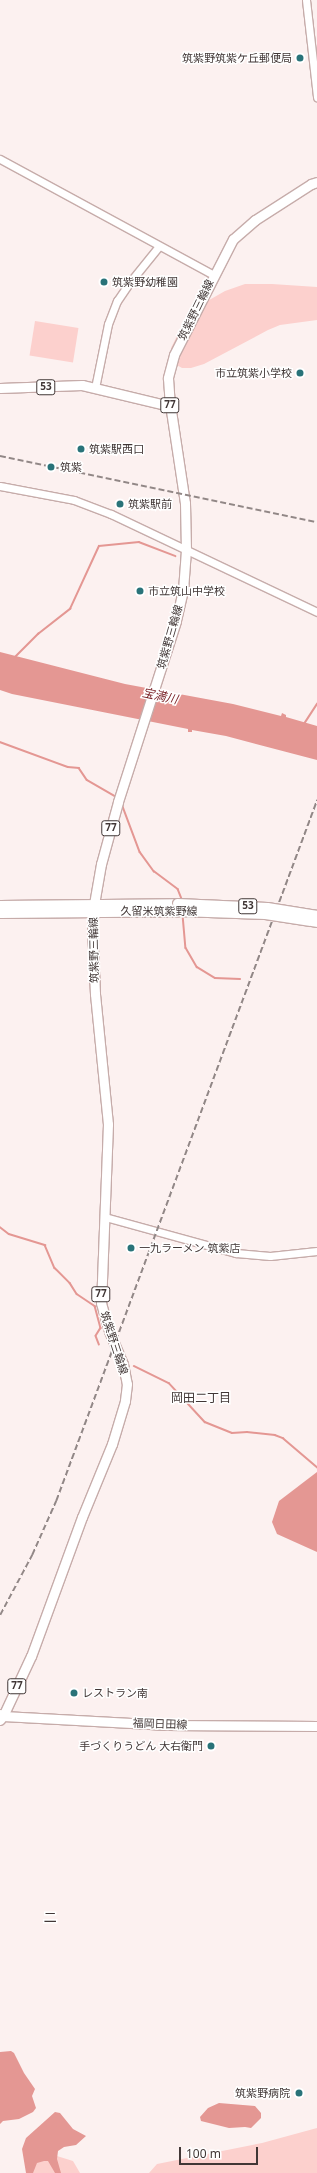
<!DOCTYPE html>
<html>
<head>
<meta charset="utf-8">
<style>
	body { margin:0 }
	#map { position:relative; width:317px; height:2173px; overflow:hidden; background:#fcf1f0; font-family:"Noto Sans","Noto Sans JP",sans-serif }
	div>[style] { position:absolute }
	.green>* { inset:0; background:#fcd0cd; transform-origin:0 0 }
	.water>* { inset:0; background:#e49793 }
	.stream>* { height:1.5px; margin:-0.75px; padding:0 0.75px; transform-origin:0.75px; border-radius:0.75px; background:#e49793 }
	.roads { filter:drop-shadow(1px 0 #c6acaa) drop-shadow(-1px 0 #c6acaa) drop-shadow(0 1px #c6acaa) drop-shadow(0 -1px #c6acaa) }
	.minor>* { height:7px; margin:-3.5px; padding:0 3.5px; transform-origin:3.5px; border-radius:3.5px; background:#fff }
	.major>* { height:9px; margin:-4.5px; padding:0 4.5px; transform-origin:4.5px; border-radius:4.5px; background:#fff }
	.highway>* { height:10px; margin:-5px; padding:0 5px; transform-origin:5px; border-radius:5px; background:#fff }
	.rail>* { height:1.5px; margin-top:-0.75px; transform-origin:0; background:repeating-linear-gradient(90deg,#918786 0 6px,transparent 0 9px) }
	.bridges { filter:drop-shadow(1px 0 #c6acaa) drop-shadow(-1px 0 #c6acaa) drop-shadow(0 1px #c6acaa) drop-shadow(0 -1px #c6acaa) }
	.major-bridge>* { height:9px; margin:-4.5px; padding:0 4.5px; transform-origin:4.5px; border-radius:4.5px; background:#fff }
	.dots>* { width:11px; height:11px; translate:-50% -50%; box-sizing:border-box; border:2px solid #fff; border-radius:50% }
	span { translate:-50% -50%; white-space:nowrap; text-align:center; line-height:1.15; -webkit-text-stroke:3px #fff; paint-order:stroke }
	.shield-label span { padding:1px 3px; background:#fff; border:1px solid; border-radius:3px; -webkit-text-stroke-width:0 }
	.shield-label { font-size:10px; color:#413736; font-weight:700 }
	.poi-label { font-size:11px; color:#413736 }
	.right { translate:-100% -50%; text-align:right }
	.left { translate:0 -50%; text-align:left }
	.street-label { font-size:11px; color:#413736 }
	.water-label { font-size:12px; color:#761b20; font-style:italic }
	.neighbourhood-label { font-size:12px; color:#413736 }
	.quarter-label { font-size:13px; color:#413736 }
	.scale { position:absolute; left:179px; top:2147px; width:79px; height:18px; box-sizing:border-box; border:2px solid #413736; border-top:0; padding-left:5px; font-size:12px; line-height:14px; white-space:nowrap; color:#413736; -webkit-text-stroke:3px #fff; paint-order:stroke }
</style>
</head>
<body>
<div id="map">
	<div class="green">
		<div style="clip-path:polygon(245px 284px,272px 284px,317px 287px,317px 320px,280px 325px,268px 330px,204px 364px,191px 368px,182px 368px,175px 364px,172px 357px,171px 348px,181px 328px,204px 303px,225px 291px)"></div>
		<div style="left:35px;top:321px;width:44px;height:35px;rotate:9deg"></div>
		<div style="clip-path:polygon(317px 2128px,317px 2173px,149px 2173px,157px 2164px,262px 2143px)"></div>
		<div style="clip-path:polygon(44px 2152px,73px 2161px,80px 2173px,27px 2173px)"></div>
	</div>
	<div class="water">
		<div style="clip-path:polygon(0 652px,125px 684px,233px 704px,281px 716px,282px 713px,286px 715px,286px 717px,317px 726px,317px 760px,226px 736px,192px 730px,192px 732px,188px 732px,188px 729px,12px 694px,0 690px)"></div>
		<div style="clip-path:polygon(317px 1472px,317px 1552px,277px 1534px,272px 1522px,279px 1501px)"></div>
		<div style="clip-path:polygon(11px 2051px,14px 2053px,24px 2073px,35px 2089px,32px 2096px,36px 2108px,33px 2112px,19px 2119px,3px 2121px,0 2124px,0 2052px)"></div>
		<div style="clip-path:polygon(219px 2103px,255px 2106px,261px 2113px,261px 2118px,251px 2128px,245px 2127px,229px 2128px,201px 2121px,200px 2117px,208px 2108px)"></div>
		<div style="clip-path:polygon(55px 2112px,60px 2113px,73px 2129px,86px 2136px,76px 2145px,64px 2147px,58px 2151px,57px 2159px,61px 2173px,55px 2173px,48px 2161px,44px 2161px,37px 2163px,33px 2173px,26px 2173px,22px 2149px,26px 2138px)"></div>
	</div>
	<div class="stream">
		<div style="left:15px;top:657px;width:33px;rotate:-45deg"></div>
		<div style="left:38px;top:634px;width:41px;rotate:-38deg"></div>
		<div style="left:70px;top:609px;width:69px;rotate:-65.3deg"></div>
		<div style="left:99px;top:546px;width:40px;rotate:-5.7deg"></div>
		<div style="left:139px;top:542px;width:39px;rotate:21deg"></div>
		<div style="left:304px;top:724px;width:24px;rotate:-57deg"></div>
		<div style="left:0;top:742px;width:72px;rotate:20.2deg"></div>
		<div style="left:68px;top:767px;width:11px;rotate:5deg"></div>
		<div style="left:79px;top:768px;width:14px;rotate:56deg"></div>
		<div style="left:87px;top:780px;width:34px;rotate:30deg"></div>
		<div style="left:122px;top:804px;width:51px;rotate:69.4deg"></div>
		<div style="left:140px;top:852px;width:24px;rotate:54deg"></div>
		<div style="left:154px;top:871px;width:30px;rotate:37deg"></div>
		<div style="left:178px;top:889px;width:11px;rotate:68deg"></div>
		<div style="left:183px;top:915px;width:33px;rotate:85deg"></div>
		<div style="left:186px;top:948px;width:22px;rotate:60deg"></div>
		<div style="left:197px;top:967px;width:21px;rotate:31deg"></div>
		<div style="left:215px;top:978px;width:25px;rotate:2deg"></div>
		<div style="left:0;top:1227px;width:11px;rotate:38deg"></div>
		<div style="left:9px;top:1234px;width:38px;rotate:17deg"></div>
		<div style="left:45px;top:1245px;width:25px;rotate:67deg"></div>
		<div style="left:55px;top:1268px;width:21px;rotate:45deg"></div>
		<div style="left:70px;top:1283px;width:13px;rotate:58deg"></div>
		<div style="left:77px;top:1294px;width:22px;rotate:34deg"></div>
		<div style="left:95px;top:1306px;width:23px;rotate:75deg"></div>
		<div style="left:101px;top:1328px;width:9px;rotate:122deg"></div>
		<div style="left:96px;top:1336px;width:9px;rotate:69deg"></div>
		<div style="left:134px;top:1366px;width:39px;rotate:26deg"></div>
		<div style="left:169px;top:1383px;width:53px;rotate:47.3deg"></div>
		<div style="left:205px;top:1422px;width:29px;rotate:22deg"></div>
		<div style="left:232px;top:1433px;width:15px;rotate:-4deg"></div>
		<div style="left:247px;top:1432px;width:28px;rotate:6deg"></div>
		<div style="left:275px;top:1435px;width:9px;rotate:21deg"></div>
		<div style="left:283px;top:1438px;width:45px;rotate:40.5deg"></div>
	</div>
	<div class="roads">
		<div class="minor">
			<div style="left:306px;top:0;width:98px;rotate:83.5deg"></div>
			<div style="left:0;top:159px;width:243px;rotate:28.5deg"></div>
			<div style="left:95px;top:388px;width:65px;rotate:-78.5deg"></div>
			<div style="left:108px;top:324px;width:25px;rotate:-69deg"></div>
			<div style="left:117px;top:301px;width:23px;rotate:-56deg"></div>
			<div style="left:130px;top:282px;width:46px;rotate:-51.1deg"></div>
			<div style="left:0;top:486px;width:75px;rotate:10.7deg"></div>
			<div style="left:74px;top:500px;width:40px;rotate:21deg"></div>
			<div style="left:111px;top:514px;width:228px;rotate:25.4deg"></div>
			<div style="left:105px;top:1217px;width:136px;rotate:15.4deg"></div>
			<div style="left:236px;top:1253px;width:34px;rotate:5deg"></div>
			<div style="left:270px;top:1256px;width:47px;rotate:-6.1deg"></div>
		</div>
		<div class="major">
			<div style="left:317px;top:182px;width:6px;rotate:162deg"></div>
			<div style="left:311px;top:184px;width:67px;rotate:147.3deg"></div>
			<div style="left:255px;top:220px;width:29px;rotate:139deg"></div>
			<div style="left:233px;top:239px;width:130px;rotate:117deg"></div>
			<div style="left:174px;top:355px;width:24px;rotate:105deg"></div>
			<div style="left:168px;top:378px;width:26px;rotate:86deg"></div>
			<div style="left:170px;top:404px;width:100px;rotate:81.4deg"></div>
			<div style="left:185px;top:503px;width:47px;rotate:88.8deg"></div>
			<div style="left:186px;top:550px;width:40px;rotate:94.3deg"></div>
			<div style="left:183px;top:590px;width:32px;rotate:103deg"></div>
			<div style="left:176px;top:621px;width:190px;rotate:107.8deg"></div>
			<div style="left:118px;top:802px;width:64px;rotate:105.3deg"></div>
			<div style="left:101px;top:864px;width:41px;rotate:99.9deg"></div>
			<div style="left:94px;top:904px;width:21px;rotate:95deg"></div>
			<div style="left:92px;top:925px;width:69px;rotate:87.5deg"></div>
			<div style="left:95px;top:994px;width:131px;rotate:84.3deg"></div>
			<div style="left:108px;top:1124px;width:179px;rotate:92.2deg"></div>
			<div style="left:101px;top:1303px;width:29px;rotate:74deg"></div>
			<div style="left:109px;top:1331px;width:36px;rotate:67deg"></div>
			<div style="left:123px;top:1364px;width:20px;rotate:79deg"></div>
			<div style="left:127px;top:1384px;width:17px;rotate:97deg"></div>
			<div style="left:125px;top:1401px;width:45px;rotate:106.8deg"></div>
			<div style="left:112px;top:1444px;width:79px;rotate:112.3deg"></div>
			<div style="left:82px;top:1517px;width:148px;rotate:110.1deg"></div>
			<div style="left:31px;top:1656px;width:66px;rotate:115deg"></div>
			<div style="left:3px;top:1716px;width:165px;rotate:3.1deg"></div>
			<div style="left:168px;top:1725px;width:149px;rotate:0.4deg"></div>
			<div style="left:0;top:388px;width:82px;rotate:-2.1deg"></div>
			<div style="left:82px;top:385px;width:82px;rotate:13.4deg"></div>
			<div style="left:162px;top:404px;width:8px"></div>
			<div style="left:0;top:905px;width:177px;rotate:-0.6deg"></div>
			<div style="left:0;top:913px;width:179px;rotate:-0.6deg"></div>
		</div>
		<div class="highway">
			<div style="left:0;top:1715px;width:3px;rotate:18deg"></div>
			<div style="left:3px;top:1716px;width:5px;rotate:127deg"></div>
		</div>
	</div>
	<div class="rail">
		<div style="left:0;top:456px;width:324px;rotate:11.8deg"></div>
		<div style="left:0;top:1615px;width:68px;rotate:-61.9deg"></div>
		<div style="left:32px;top:1555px;width:59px;rotate:-66deg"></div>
		<div style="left:56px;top:1501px;width:748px;rotate:-69.58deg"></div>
	</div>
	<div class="bridges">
		<div class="major-bridge">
			<div style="left:177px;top:903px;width:90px;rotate:2.5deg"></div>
			<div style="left:267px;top:907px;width:51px;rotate:9.1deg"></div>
			<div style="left:179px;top:911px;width:86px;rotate:2deg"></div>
			<div style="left:265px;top:914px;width:53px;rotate:8.7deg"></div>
		</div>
	</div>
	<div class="dots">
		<div style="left:300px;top:58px;background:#297379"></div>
		<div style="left:104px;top:282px;background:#297379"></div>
		<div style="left:300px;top:373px;background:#297379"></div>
		<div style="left:81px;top:449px;background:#297379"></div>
		<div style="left:51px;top:467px;background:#297379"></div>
		<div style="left:120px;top:504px;background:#297379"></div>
		<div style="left:140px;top:591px;background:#297379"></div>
		<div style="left:131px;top:1248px;background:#297379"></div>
		<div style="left:74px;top:1693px;background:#297379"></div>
		<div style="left:211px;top:1746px;background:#297379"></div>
		<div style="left:299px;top:2093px;background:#297379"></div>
	</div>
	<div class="shield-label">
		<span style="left:46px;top:387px">53</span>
		<span style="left:170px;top:405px">77</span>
		<span style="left:111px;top:828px">77</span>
		<span style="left:248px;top:906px">53</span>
		<span style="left:101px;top:1294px">77</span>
		<span style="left:17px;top:1686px">77</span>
	</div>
	<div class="poi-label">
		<span class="right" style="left:292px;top:58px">筑紫野筑紫ケ丘郵便局</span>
		<span class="left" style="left:112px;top:282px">筑紫野幼稚園</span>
		<span class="right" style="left:292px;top:373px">市立筑紫小学校</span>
		<span class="left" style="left:89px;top:449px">筑紫駅西口</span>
		<span class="left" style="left:60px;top:467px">筑紫</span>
		<span class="left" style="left:128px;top:504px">筑紫駅前</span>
		<span class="left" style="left:148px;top:591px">市立筑山中学校</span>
		<span class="left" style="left:139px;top:1248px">一九ラーメン 筑紫店</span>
		<span class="left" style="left:82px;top:1693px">レストラン南</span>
		<span class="right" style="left:203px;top:1746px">手づくりうどん 大右衛門</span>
		<span class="right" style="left:290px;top:2093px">筑紫野病院</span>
	</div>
	<div class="street-label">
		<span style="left:196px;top:310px;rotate:-64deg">筑紫野三輪線</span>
		<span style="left:170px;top:637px;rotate:-74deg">筑紫野三輪線</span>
		<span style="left:159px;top:911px">久留米筑紫野線</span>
		<span style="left:94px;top:950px;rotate:-91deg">筑紫野三輪線</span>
		<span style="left:114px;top:1343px;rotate:72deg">筑紫野三輪線</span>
		<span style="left:160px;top:1724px;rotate:2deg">福岡日田線</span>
	</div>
	<div class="water-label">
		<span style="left:160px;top:696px;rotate:12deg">宝満川</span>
	</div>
	<div class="neighbourhood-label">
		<span style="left:201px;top:1398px">岡田二丁目</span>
	</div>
	<div class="quarter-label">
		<span style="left:50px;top:1917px">二</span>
	</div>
	<div class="scale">100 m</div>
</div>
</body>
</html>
